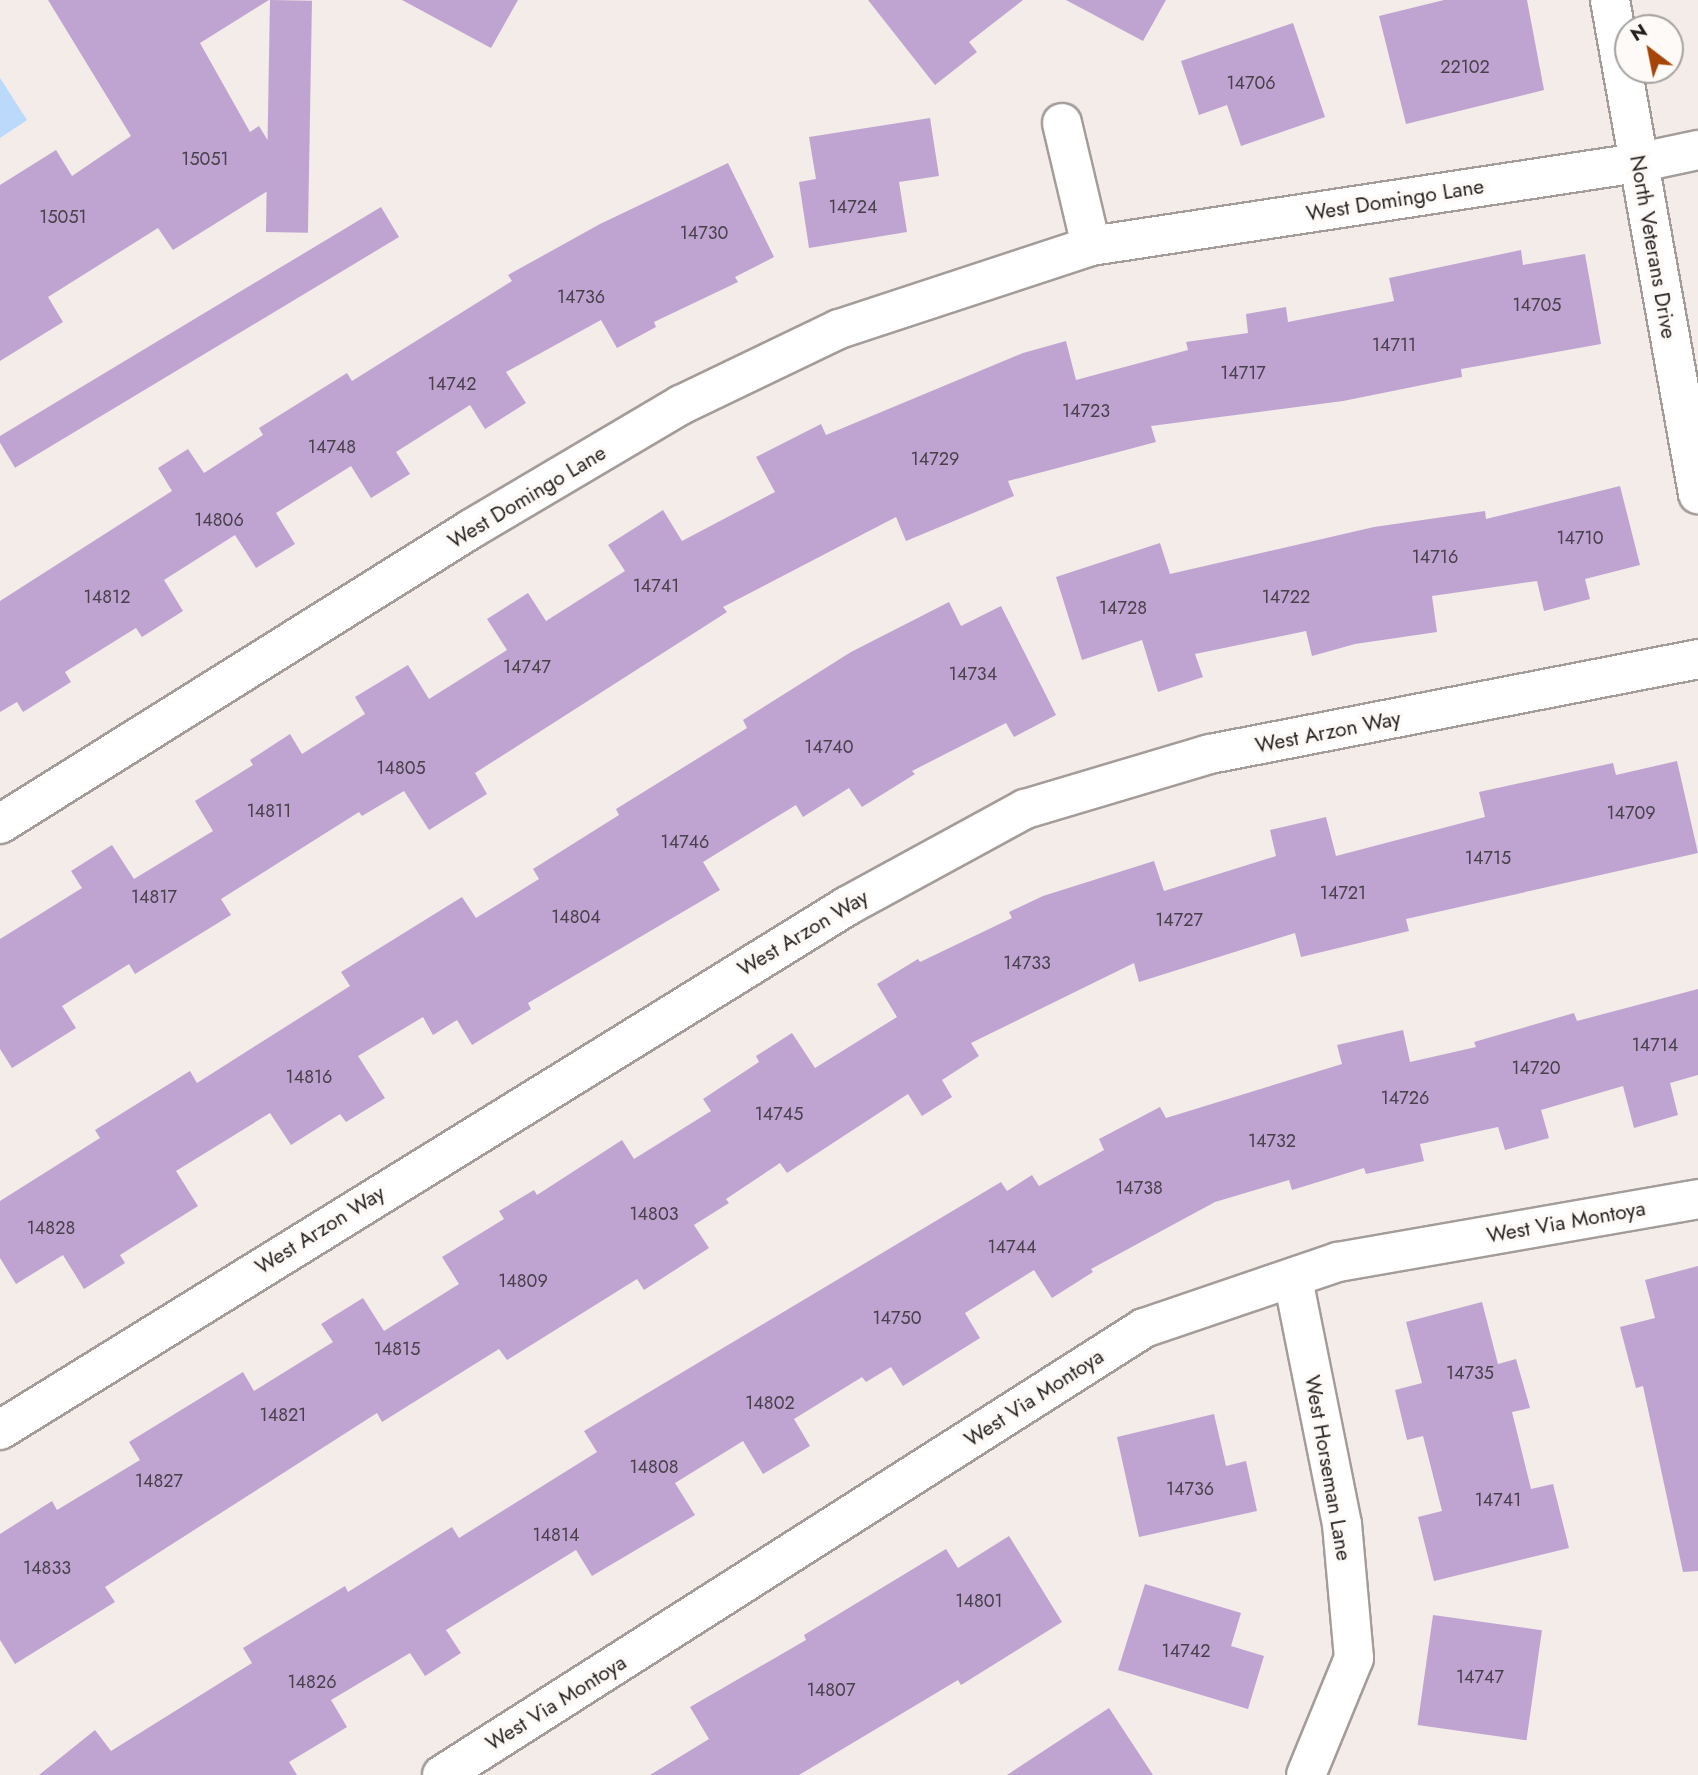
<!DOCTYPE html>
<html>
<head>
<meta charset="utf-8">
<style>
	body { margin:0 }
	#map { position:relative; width:1698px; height:1775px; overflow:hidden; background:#f3ece8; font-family:Jost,sans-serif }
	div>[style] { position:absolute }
	.water>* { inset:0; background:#bad9fb }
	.building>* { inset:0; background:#bfa4d2; transform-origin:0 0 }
	.roads { filter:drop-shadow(2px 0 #a39c99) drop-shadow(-2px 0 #a39c99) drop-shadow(0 2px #a39c99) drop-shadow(0 -2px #a39c99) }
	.street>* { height:38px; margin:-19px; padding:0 19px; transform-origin:19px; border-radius:19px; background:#fff }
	span { translate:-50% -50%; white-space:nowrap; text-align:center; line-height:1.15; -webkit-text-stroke:7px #fefaf8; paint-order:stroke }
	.number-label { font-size:18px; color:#49404b }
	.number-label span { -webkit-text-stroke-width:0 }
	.street-label { font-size:21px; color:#221f1e }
	.north { position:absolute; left:1614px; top:14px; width:70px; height:70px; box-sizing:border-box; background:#fefaf8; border:2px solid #a6a2a1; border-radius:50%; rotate:328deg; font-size:19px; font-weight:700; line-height:28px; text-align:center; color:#221f1e }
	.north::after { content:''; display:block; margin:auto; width:24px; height:32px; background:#a74407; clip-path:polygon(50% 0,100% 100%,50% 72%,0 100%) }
</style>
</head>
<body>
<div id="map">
	<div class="water">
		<div style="clip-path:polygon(0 78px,27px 120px,0 138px)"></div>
	</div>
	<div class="building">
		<div style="clip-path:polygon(48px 0,269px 0,200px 43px,250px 132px,259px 126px,290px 177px,173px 250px,158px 228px,48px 297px,63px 322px,0 361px,0 185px,56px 150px,72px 176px,131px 136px)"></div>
		<div style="left:270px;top:0;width:42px;height:232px;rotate:1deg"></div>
		<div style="clip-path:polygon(402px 0,518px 0,491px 48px)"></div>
		<div style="clip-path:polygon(868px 0,1023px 0,969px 42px,977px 52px,935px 85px)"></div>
		<div style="clip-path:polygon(1066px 0,1166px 0,1143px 41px)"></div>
		<div style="clip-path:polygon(1444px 0,1527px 0,1544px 90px,1406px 124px,1379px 16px)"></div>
		<div style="clip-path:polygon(1293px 23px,1325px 117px,1241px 146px,1227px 105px,1199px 115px,1181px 61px)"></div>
		<div style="clip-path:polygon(930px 118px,939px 176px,899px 182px,907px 232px,809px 248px,799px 182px,816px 179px,809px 137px)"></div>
		<div style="clip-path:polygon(728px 163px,774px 257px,735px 277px,738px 282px,654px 322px,656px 327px,617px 348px,601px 320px,506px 372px,526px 403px,485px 429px,470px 405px,396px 452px,410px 474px,371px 498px,351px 466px,276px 513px,295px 544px,256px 568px,235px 535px,164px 580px,183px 611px,142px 637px,136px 628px,65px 672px,71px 682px,23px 712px,17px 702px,0 712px,0 601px,172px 491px,158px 468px,188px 449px,204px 473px,263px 435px,259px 428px,347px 373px,352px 381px,512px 281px,508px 275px,600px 224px)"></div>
		<div style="left:381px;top:207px;width:35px;height:448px;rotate:59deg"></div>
		<div style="clip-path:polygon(1521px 250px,1523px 265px,1585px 254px,1601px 344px,1461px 369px,1462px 377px,1343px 401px,1151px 426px,1156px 442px,1008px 481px,1014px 496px,906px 541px,896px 517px,723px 607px,727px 612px,475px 773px,487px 794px,429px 830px,404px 791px,362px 816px,359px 812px,221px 899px,231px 915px,135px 974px,129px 964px,62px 1006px,76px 1028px,12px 1068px,0 1049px,0 939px,82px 888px,71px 871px,112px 845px,134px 879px,213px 831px,195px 801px,253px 765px,250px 760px,290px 734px,302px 754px,365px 714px,355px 697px,408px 665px,429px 699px,507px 650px,487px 619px,528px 593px,546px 621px,625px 571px,608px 545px,663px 510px,682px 541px,775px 492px,756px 457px,821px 424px,826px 435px,1023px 353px,1066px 341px,1076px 380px,1188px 350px,1186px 342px,1248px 333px,1246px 314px,1286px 307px,1288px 322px,1394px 301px,1389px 278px)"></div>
		<div style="clip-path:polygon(1620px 486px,1640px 565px,1585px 579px,1590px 599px,1544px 611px,1537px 581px,1432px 596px,1437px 632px,1355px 644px,1312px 656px,1306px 631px,1195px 654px,1203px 677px,1158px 692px,1142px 640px,1082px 660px,1056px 577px,1160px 543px,1170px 574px,1374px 527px,1485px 511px,1486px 519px)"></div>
		<div style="clip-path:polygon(949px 602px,961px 626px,1001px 606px,1056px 715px,1014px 737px,1006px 723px,912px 771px,915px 774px,862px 807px,849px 788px,803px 817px,796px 805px,703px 862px,720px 890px,528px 1003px,531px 1009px,472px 1045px,457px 1020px,433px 1035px,423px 1017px,358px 1056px,385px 1098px,346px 1122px,340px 1114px,291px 1145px,270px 1113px,176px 1171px,198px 1206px,120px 1255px,125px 1263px,84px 1289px,63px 1255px,16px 1284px,0 1258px,0 1201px,100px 1138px,95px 1130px,190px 1071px,197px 1083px,350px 986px,341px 972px,462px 897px,476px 918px,539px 879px,533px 869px,619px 815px,616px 809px,747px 728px,743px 720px,851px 652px)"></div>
		<div style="clip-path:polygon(1677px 761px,1698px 853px,1406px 919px,1409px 931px,1301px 957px,1295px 933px,1139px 982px,1134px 963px,971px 1043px,979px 1056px,942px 1080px,952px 1097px,922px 1116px,908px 1094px,787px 1173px,780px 1163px,726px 1199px,729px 1203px,694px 1225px,709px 1248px,644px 1290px,637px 1279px,507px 1360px,499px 1349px,382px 1422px,377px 1413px,105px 1587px,115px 1602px,15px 1664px,0 1640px,0 1534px,52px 1501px,57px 1510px,140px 1460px,129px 1442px,243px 1372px,254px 1391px,333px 1342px,321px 1324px,363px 1298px,384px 1331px,459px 1284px,442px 1257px,504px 1219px,499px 1211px,534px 1190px,537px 1195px,622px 1140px,634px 1159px,711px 1111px,703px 1099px,759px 1062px,756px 1056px,792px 1033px,815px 1068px,897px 1017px,877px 984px,918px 959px,920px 962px,1012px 918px,1009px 912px,1043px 896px,1154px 861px,1164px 891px,1276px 856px,1270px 830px,1326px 817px,1336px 856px,1485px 817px,1479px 792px,1613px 763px,1616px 775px)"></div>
		<div style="clip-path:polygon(1698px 989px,1698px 1075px,1670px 1083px,1678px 1115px,1634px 1128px,1623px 1086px,1541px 1110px,1549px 1138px,1505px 1150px,1498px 1127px,1420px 1144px,1424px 1161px,1366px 1174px,1364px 1168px,1292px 1190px,1289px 1180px,1215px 1202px,1091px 1269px,1093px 1272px,1052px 1298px,1034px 1270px,965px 1313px,980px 1338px,903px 1386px,891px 1367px,866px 1382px,862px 1377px,794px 1419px,810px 1446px,763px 1474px,743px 1441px,675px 1483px,695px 1515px,592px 1576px,576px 1550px,446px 1630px,461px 1653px,425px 1676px,410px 1653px,331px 1700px,347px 1727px,289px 1762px,297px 1775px,39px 1775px,95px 1730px,111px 1751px,252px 1663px,243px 1648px,345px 1586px,348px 1592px,452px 1527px,459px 1538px,597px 1452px,584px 1431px,1001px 1182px,1007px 1191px,1032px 1175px,1039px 1186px,1104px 1150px,1099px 1139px,1160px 1107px,1166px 1118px,1342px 1064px,1337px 1045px,1403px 1030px,1410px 1062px,1476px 1047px,1474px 1042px,1574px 1013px,1577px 1021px)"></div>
		<div style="clip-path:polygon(1698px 1266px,1698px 1571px,1683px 1572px,1643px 1386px,1636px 1388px,1620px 1327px,1655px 1318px,1645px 1280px)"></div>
		<div style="clip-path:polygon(1482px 1302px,1498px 1364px,1516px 1359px,1530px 1408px,1512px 1412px,1531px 1489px,1553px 1484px,1569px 1548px,1434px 1581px,1418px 1517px,1442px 1511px,1423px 1436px,1407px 1440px,1395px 1390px,1422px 1383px,1406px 1322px)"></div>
		<div style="clip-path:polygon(1214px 1414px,1226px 1466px,1246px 1461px,1257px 1511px,1139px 1537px,1117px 1437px)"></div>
		<div style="clip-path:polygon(1009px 1536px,1062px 1622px,961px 1685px,958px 1680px,799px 1775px,650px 1775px,709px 1739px,690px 1707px,806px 1640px,804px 1635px,946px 1549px,958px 1568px)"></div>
		<div style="clip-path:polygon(1145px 1584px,1241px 1613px,1231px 1646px,1264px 1656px,1248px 1709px,1118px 1670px)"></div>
		<div style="left:1433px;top:1615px;width:110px;height:111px;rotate:8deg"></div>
		<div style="clip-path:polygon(1109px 1708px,1153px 1775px,1007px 1775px)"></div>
	</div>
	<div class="roads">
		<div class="street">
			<div style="left:1610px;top:0;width:502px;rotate:79.9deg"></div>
			<div style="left:1062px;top:123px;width:126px;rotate:76.7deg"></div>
			<div style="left:0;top:824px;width:556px;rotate:-32.06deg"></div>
			<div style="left:471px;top:529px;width:244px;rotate:-30.6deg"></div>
			<div style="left:681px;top:405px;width:175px;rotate:-25.7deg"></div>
			<div style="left:839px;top:329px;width:265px;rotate:-18.2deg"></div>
			<div style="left:1091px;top:246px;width:552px;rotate:-8.64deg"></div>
			<div style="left:1637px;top:163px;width:62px;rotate:-12deg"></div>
			<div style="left:1293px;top:1279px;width:250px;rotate:78.7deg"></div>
			<div style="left:1342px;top:1524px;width:135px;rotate:84.9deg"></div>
			<div style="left:1354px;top:1658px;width:126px;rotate:112.3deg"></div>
			<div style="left:0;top:1430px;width:996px;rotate:-31.74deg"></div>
			<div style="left:847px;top:906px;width:203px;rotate:-28.6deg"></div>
			<div style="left:1025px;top:809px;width:193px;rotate:-16.6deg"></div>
			<div style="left:1210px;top:754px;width:497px;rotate:-11deg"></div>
			<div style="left:442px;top:1775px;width:832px;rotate:-32.49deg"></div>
			<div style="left:1144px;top:1328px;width:205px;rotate:-18.8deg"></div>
			<div style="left:1338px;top:1262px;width:365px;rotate:-9.9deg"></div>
		</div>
	</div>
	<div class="number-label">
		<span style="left:1465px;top:67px">22102</span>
		<span style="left:1251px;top:83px">14706</span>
		<span style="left:205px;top:159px">15051</span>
		<span style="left:853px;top:207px">14724</span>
		<span style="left:63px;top:217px">15051</span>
		<span style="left:704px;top:233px">14730</span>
		<span style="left:581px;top:297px">14736</span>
		<span style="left:1537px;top:305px">14705</span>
		<span style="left:1394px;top:345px">14711</span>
		<span style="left:1243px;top:373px">14717</span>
		<span style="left:452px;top:384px">14742</span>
		<span style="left:1086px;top:411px">14723</span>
		<span style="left:332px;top:447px">14748</span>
		<span style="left:935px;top:459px">14729</span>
		<span style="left:219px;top:520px">14806</span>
		<span style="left:1580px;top:538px">14710</span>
		<span style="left:1435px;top:557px">14716</span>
		<span style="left:656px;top:586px">14741</span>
		<span style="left:107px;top:597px">14812</span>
		<span style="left:1286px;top:597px">14722</span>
		<span style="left:1123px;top:608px">14728</span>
		<span style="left:527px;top:667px">14747</span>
		<span style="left:973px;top:674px">14734</span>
		<span style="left:829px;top:747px">14740</span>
		<span style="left:401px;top:768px">14805</span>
		<span style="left:269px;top:811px">14811</span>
		<span style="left:1631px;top:813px">14709</span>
		<span style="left:685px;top:842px">14746</span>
		<span style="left:1488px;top:858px">14715</span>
		<span style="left:1343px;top:893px">14721</span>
		<span style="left:154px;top:897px">14817</span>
		<span style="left:576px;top:917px">14804</span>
		<span style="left:1179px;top:920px">14727</span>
		<span style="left:1027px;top:963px">14733</span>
		<span style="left:1655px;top:1045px">14714</span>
		<span style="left:1536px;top:1068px">14720</span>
		<span style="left:309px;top:1077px">14816</span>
		<span style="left:1405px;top:1098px">14726</span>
		<span style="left:779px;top:1114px">14745</span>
		<span style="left:1272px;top:1141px">14732</span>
		<span style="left:1139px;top:1188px">14738</span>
		<span style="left:654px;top:1214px">14803</span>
		<span style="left:51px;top:1228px">14828</span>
		<span style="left:1012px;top:1247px">14744</span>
		<span style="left:523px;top:1281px">14809</span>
		<span style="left:897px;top:1318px">14750</span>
		<span style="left:397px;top:1349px">14815</span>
		<span style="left:1470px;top:1373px">14735</span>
		<span style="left:770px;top:1403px">14802</span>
		<span style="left:283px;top:1415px">14821</span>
		<span style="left:654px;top:1467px">14808</span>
		<span style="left:159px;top:1481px">14827</span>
		<span style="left:1190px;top:1489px">14736</span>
		<span style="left:1498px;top:1500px">14741</span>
		<span style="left:556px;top:1535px">14814</span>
		<span style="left:47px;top:1568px">14833</span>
		<span style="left:979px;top:1601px">14801</span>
		<span style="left:1186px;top:1651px">14742</span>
		<span style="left:1480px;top:1677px">14747</span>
		<span style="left:312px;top:1682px">14826</span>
		<span style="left:831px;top:1690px">14807</span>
	</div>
	<div class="street-label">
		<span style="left:1395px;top:200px;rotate:-9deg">West Domingo Lane</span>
		<span style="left:1653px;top:247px;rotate:80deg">North Veterans Drive</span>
		<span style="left:527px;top:497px;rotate:-31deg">West Domingo Lane</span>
		<span style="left:1328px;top:732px;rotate:-11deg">West Arzon Way</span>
		<span style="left:803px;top:933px;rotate:-31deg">West Arzon Way</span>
		<span style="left:1566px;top:1222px;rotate:-10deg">West Via Montoya</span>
		<span style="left:320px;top:1230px;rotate:-32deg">West Arzon Way</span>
		<span style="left:1034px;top:1398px;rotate:-33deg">West Via Montoya</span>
		<span style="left:1328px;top:1468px;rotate:80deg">West Horseman Lane</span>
		<span style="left:556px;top:1703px;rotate:-32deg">West Via Montoya</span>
	</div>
	<div class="north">N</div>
</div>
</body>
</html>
